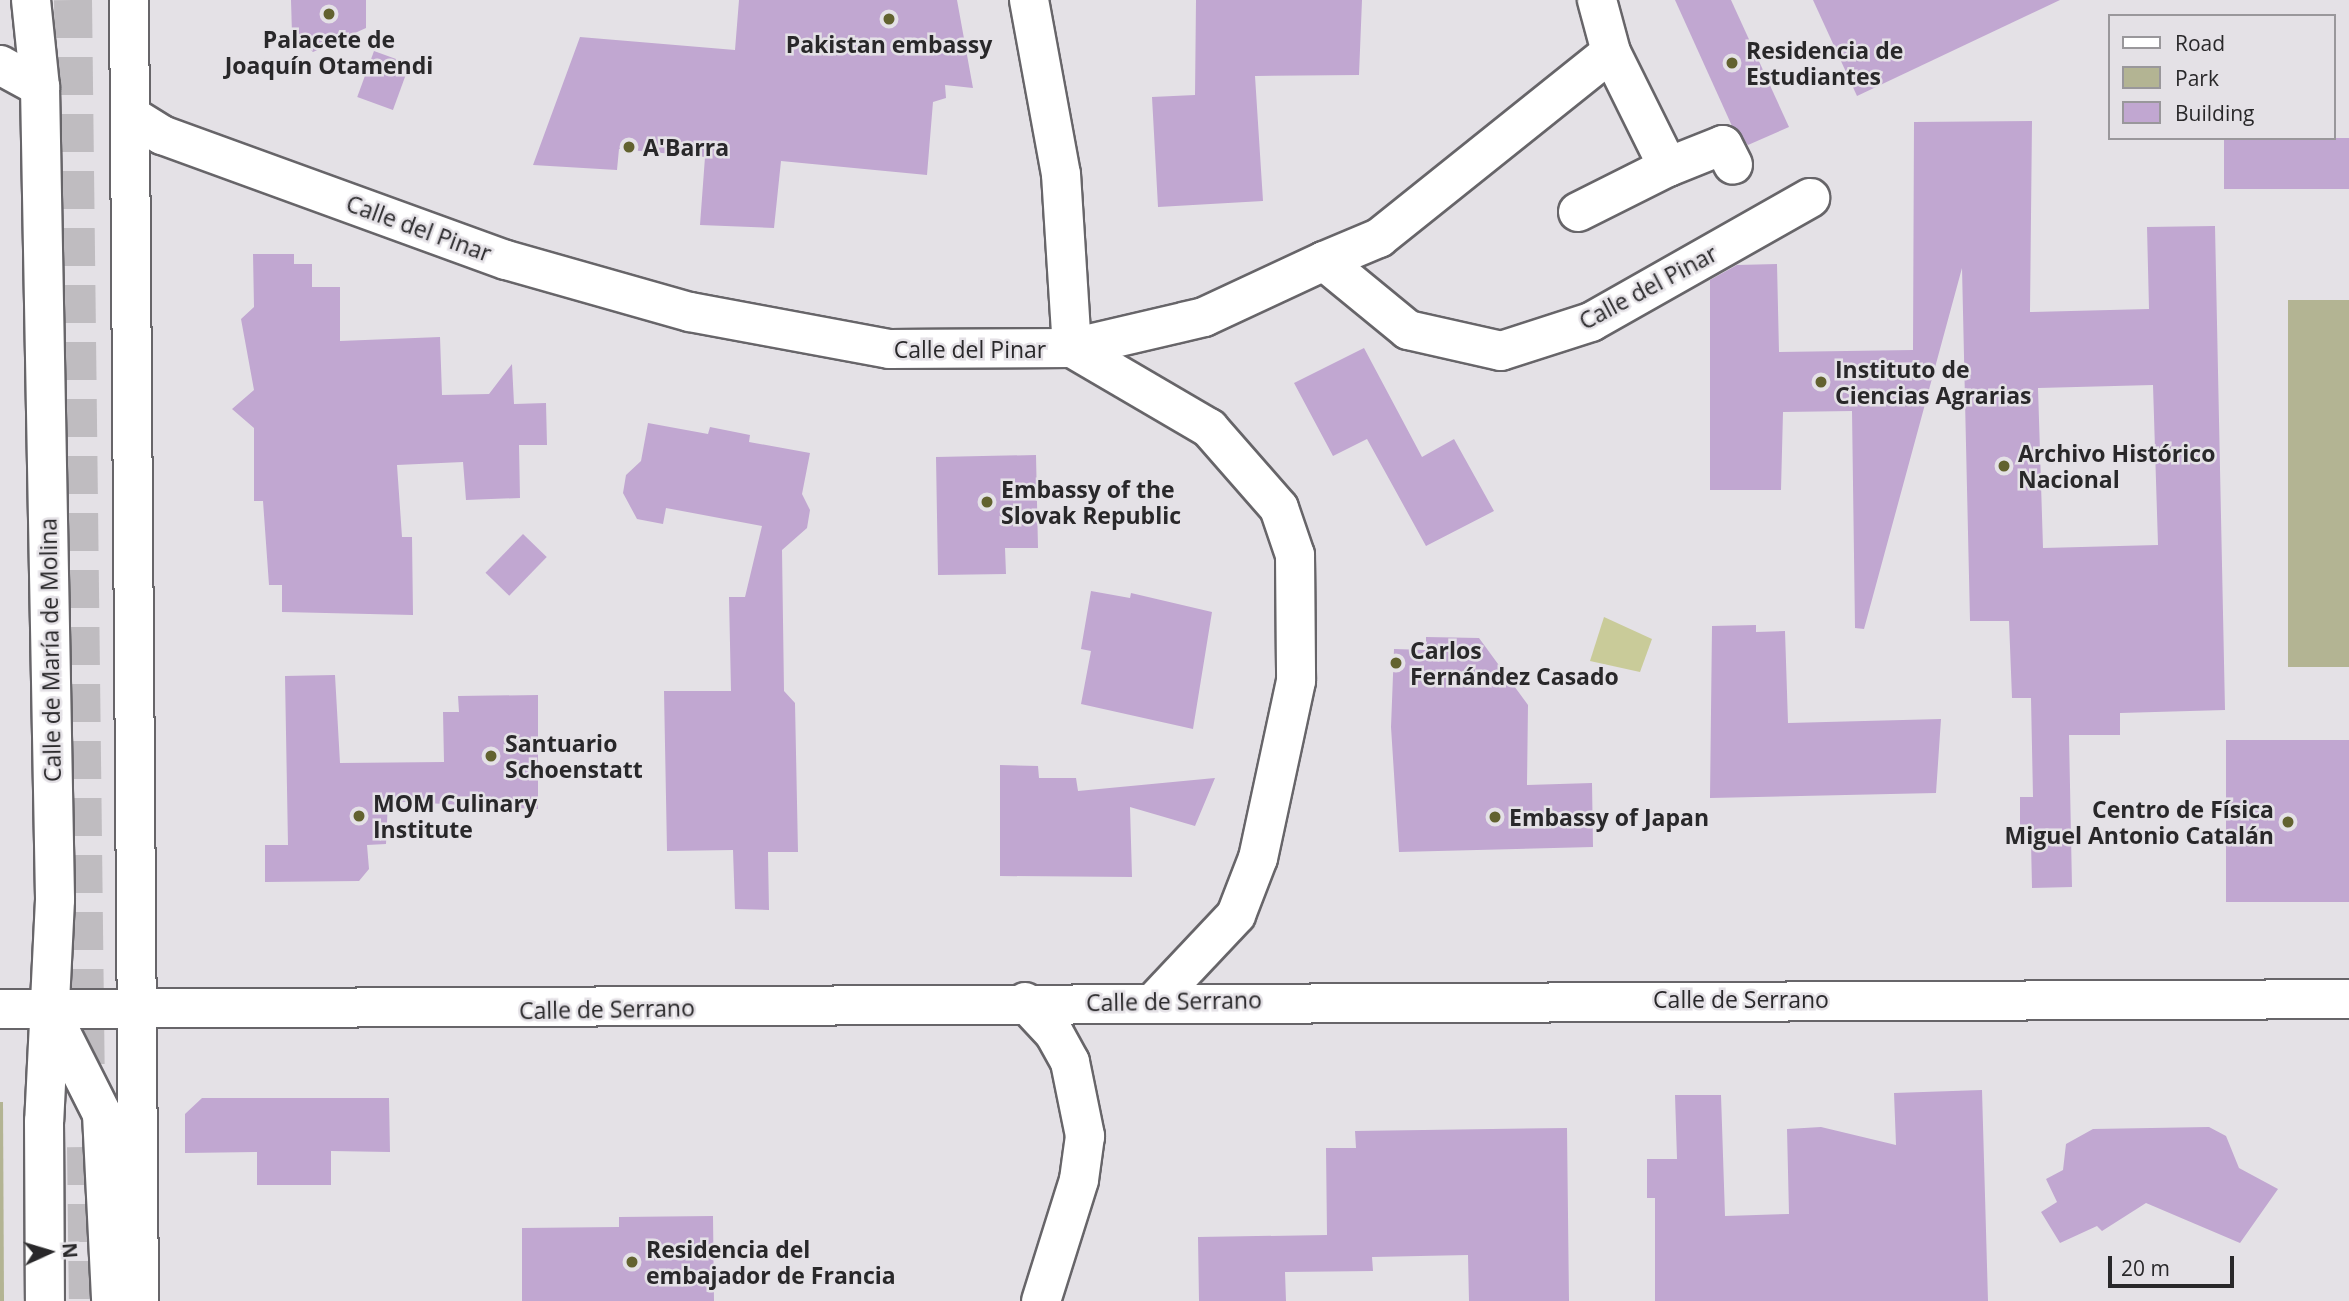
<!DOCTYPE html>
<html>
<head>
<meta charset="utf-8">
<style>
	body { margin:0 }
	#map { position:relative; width:2349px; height:1301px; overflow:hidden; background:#e4e1e6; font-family:"Open Sans",sans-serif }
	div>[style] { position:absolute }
	.green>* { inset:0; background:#b3b493; transform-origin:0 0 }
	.water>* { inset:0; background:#c9cb99 }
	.building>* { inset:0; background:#c1a7d1; transform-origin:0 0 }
	.major-tunnel>* { height:38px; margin-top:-19px; transform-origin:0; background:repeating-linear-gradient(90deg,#bfbcc0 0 38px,transparent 0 57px) }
	.roads { filter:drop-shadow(2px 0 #676569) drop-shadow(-2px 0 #676569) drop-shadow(0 2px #676569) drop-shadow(0 -2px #676569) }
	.minor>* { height:38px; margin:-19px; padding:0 19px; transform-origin:19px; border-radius:19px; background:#fff }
	.major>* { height:38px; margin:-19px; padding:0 19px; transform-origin:19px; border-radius:19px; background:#fff }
	.dots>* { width:19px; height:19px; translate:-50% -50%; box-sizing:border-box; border:4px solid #e4e1e6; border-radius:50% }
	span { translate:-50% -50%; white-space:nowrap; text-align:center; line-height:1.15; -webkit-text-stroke:5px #e4e1e6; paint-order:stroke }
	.poi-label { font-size:23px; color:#29282a; font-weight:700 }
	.left { translate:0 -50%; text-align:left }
	.right { translate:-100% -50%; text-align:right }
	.street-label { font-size:23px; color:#29282a }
	.legend { position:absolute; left:2108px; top:14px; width:228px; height:126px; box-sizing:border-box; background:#e4e1e6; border:2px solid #99979b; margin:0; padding:9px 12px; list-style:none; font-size:21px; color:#29282a }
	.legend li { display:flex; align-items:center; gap:14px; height:35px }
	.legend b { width:35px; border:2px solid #99979b }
	.north { position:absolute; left:14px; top:1217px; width:70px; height:70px; -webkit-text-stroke:5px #e4e1e6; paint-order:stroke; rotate:86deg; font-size:19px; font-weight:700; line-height:28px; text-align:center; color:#29282a }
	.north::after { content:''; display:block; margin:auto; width:24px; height:32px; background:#29282a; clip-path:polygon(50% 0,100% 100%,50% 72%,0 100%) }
	.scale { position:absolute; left:2108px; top:1256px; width:126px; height:32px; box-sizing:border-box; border:4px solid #29282a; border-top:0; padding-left:9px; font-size:21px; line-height:24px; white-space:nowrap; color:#29282a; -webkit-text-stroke:5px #e4e1e6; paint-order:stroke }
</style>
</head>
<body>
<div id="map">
	<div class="green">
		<div style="left:2349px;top:300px;width:367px;height:61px;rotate:90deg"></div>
		<div style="clip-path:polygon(0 1102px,3px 1102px,4px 1301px,0 1301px)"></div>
	</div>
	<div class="water">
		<div style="clip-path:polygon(1604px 617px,1652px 639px,1640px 672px,1590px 661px)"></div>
	</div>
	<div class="building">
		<div style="clip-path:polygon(291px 0,366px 0,366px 28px,313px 52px,292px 34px)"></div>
		<div style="clip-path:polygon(739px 0,957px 0,973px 88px,945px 85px,946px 98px,933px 102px,927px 175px,781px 161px,774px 228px,700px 225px,705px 157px,619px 149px,617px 170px,533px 165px,580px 37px,735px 50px)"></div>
		<div style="clip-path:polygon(1196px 0,1362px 0,1359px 75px,1255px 76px,1263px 201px,1158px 207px,1152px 97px,1195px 95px)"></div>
		<div style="clip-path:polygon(1675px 0,1731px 0,1789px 127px,1748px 145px,1732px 126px)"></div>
		<div style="clip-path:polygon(1813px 0,2060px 0,1857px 96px)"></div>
		<div style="left:374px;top:51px;width:38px;height:49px;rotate:20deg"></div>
		<div style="clip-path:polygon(evenodd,2032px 121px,2030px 312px,2149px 309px,2147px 227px,2215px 226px,2225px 710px,2120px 713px,2120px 735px,2069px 735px,2072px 887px,2032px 888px,2031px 842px,2020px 842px,2020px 797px,2033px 797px,2031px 698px,2012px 698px,2009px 621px,1970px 621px,1962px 268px,1864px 629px,1855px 628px,1852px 411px,1783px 412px,1781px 490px,1710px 490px,1710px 280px,1737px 265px,1777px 264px,1779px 352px,1913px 350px,1914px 122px,2032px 121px,2153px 385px,2158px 545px,2043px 548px,2038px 388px,2153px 385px)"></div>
		<div style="left:2224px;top:138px;width:125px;height:51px"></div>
		<div style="clip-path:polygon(253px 254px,294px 254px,294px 264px,312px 264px,312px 287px,340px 287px,340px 341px,440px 337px,442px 395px,489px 394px,512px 364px,514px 404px,546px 403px,547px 445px,519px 445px,520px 498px,466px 500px,463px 462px,397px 465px,402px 537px,412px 537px,413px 615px,282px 612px,282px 585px,269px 585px,263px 501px,254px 501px,254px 428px,232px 409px,254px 390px,241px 319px,254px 307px)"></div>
		<div style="clip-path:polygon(1364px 348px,1422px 457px,1454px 439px,1494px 511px,1426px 546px,1367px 439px,1333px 456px,1294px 383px)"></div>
		<div style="clip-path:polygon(648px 423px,708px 434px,710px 427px,750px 435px,749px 442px,810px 453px,802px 494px,810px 510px,807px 528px,782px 550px,784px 691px,795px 703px,798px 852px,768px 852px,769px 910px,735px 909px,733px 850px,667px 851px,664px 691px,731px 691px,729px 597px,745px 597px,762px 526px,666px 508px,663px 524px,637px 519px,623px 493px,626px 475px,641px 461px)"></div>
		<div style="clip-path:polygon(1036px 455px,1038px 548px,1005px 548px,1006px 574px,938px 575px,936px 457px)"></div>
		<div style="left:523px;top:534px;width:33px;height:54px;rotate:44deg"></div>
		<div style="clip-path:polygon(1091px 591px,1130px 598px,1131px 593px,1212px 612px,1193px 729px,1081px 704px,1091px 651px,1081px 649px)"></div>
		<div style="clip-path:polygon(1756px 625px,1756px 632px,1785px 631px,1788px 723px,1941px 719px,1936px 793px,1710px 798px,1712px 626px)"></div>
		<div style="clip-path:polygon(1426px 637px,1479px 638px,1528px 705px,1527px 785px,1592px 783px,1593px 847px,1399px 852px,1391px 727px,1394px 649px,1426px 650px)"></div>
		<div style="clip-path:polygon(335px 675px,340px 763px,444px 762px,443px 712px,459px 712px,458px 696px,538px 695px,538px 809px,388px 801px,386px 844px,367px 845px,369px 869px,359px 881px,265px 882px,265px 845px,288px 845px,285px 676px)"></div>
		<div style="left:2349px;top:740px;width:162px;height:123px;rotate:90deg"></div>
		<div style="clip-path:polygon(1000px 765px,1038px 766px,1039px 778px,1076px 778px,1078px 791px,1215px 778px,1195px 826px,1130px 807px,1132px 877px,1000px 876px)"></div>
		<div style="clip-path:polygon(1982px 1090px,1988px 1301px,1655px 1301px,1655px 1198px,1647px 1198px,1647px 1159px,1677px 1159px,1675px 1095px,1721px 1095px,1725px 1216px,1789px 1214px,1787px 1129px,1821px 1127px,1896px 1145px,1894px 1093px)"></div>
		<div style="clip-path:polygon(202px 1098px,389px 1098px,390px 1152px,331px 1151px,331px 1185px,257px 1185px,257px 1152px,185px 1153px,185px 1114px)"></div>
		<div style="clip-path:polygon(2209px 1127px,2226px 1136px,2239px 1168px,2278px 1189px,2240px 1243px,2146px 1203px,2102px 1231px,2097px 1226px,2060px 1243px,2041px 1212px,2057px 1202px,2046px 1179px,2063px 1170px,2066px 1144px,2093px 1129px)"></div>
		<div style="clip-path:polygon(1567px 1128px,1569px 1301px,1469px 1301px,1468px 1255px,1372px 1257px,1373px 1271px,1285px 1272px,1286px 1301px,1199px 1301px,1198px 1237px,1327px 1235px,1326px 1148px,1356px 1148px,1355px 1131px)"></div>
		<div style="clip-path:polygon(713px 1216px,714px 1301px,522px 1301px,522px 1228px,619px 1227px,619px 1217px)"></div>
	</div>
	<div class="major-tunnel">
		<div style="left:73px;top:0;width:1090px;rotate:89.32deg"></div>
		<div style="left:86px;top:1147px;width:154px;rotate:89.3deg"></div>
	</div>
	<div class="roads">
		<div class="minor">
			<div style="left:1029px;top:0;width:177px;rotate:79.6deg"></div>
			<div style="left:1061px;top:174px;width:174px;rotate:86.4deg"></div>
			<div style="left:0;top:65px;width:46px;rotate:28.8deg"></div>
			<div style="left:130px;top:115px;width:38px;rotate:32deg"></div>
			<div style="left:162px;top:135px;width:366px;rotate:20deg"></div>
			<div style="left:506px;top:260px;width:191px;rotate:15.8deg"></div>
			<div style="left:690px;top:312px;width:202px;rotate:10.5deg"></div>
			<div style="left:889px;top:349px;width:183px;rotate:-0.3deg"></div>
			<div style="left:1072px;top:348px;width:136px;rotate:-13.2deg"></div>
			<div style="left:1204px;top:317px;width:132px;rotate:-25deg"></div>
			<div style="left:1324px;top:261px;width:109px;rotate:39.4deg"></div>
			<div style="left:1408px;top:330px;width:95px;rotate:12.7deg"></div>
			<div style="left:1501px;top:351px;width:95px;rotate:-17.9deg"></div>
			<div style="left:1591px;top:322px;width:252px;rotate:-29.5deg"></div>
			<div style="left:1668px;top:167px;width:59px;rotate:-21.8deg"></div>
			<div style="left:1723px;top:145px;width:22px;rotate:63deg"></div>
			<div style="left:1578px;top:212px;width:101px;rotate:-26.6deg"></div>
			<div style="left:1668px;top:167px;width:128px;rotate:-116.4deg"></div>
			<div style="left:1324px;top:261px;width:60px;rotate:-22.7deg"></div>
			<div style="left:1379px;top:238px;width:297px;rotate:-38.7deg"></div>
			<div style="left:1611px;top:52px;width:54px;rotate:-105.1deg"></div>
			<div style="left:1072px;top:348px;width:159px;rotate:30.3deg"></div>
			<div style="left:1209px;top:428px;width:106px;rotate:48.8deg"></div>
			<div style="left:1279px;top:508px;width:50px;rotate:71.2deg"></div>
			<div style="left:1295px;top:555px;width:126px;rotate:89.5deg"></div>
			<div style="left:1296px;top:681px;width:181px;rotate:102.1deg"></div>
			<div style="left:1258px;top:858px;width:61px;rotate:111.1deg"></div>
			<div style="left:1236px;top:915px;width:120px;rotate:133.3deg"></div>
			<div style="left:1025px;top:1002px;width:42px;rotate:46.9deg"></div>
			<div style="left:1054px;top:1033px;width:33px;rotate:61deg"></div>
			<div style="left:1070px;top:1062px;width:76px;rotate:78.5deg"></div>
			<div style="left:1085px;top:1136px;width:44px;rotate:97.8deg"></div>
			<div style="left:1079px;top:1180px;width:127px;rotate:107.4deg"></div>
		</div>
		<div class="major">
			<div style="left:31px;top:0;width:87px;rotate:84.1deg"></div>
			<div style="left:40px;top:87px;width:813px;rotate:88.94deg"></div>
			<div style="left:55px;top:900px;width:221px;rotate:92.8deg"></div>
			<div style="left:44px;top:1121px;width:180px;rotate:89.7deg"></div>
			<div style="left:129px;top:0;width:1301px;rotate:89.56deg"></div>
			<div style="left:0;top:1009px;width:2349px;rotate:-0.24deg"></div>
			<div style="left:49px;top:1009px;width:118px;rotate:63.2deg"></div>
			<div style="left:102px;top:1114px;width:187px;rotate:87.2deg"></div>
		</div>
	</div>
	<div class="dots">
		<div style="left:329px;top:14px;background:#62622f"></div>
		<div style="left:889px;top:19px;background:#62622f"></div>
		<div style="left:1732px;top:63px;background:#62622f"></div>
		<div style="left:629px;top:147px;background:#62622f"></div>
		<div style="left:1821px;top:382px;background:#62622f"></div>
		<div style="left:2004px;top:466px;background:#62622f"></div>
		<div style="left:987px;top:502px;background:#62622f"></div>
		<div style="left:1396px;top:663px;background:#62622f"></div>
		<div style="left:491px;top:756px;background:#62622f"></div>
		<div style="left:359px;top:816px;background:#62622f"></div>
		<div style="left:1495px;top:817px;background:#62622f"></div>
		<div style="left:2288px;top:822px;background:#62622f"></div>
		<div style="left:632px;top:1262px;background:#62622f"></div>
	</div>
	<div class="poi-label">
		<span style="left:329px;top:52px">Palacete de<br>Joaquín Otamendi</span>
		<span style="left:889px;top:44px">Pakistan embassy</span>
		<span class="left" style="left:1746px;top:63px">Residencia de<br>Estudiantes</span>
		<span class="left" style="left:643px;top:147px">A'Barra</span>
		<span class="left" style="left:1835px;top:382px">Instituto de<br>Ciencias Agrarias</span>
		<span class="left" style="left:2018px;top:466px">Archivo Histórico<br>Nacional</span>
		<span class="left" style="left:1001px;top:502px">Embassy of the<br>Slovak Republic</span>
		<span class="left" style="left:1410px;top:663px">Carlos<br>Fernández Casado</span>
		<span class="left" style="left:505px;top:756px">Santuario<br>Schoenstatt</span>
		<span class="left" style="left:373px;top:816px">MOM Culinary<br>Institute</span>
		<span class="right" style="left:2274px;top:822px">Centro de Física<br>Miguel Antonio Catalán</span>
		<span class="left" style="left:1509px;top:817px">Embassy of Japan</span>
		<span class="left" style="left:646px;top:1262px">Residencia del<br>embajador de Francia</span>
	</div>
	<div class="street-label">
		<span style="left:419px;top:228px;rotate:20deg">Calle del Pinar</span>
		<span style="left:1648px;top:287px;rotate:-28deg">Calle del Pinar</span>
		<span style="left:970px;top:349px">Calle del Pinar</span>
		<span style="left:50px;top:650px;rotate:-91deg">Calle de María de Molina</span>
		<span style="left:1741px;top:999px">Calle de Serrano</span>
		<span style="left:1174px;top:1001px;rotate:-1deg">Calle de Serrano</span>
		<span style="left:607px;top:1009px;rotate:-1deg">Calle de Serrano</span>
	</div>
	<ul class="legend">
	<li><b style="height:9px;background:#fff"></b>Road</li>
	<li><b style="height:19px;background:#b3b493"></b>Park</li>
	<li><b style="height:19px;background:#c1a7d1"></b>Building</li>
	</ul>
	<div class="north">N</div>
	<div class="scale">20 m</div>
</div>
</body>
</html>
